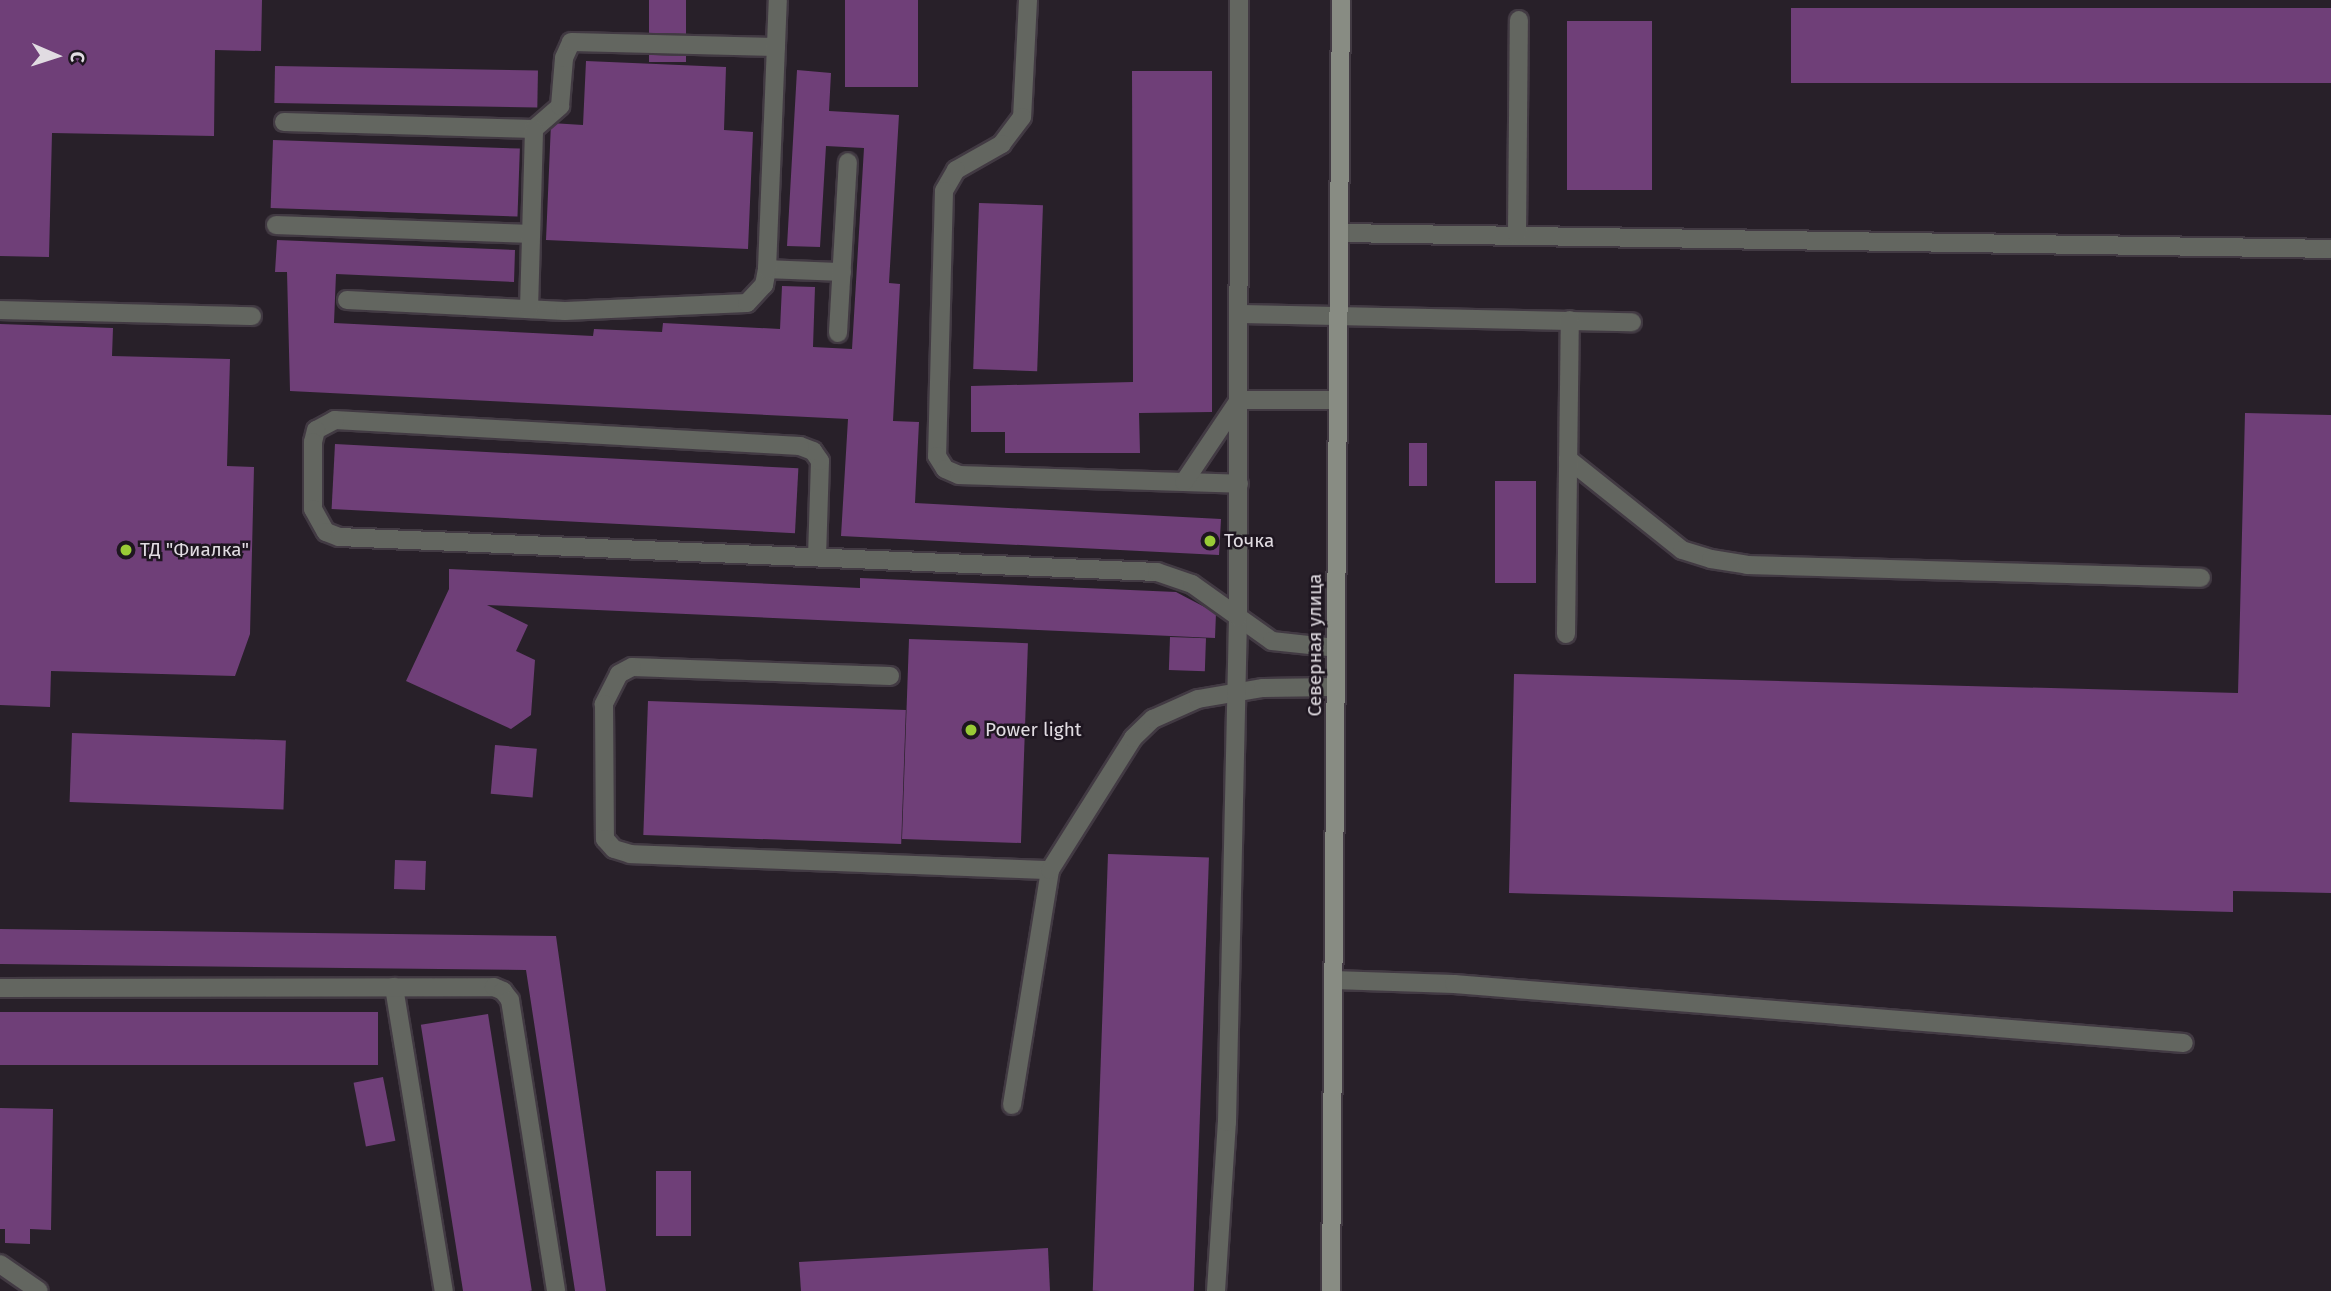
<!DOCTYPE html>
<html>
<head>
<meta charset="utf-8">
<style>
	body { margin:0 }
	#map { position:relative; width:2331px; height:1291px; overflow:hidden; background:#282029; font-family:"Fira Sans",sans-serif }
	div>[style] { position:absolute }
	.building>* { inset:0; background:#6f3f78; transform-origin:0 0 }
	.roads { filter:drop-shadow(2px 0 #423a43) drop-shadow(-2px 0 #423a43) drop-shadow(0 2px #423a43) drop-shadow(0 -2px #423a43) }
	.lane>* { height:18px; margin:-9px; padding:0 9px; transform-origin:9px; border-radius:9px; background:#636660 }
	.secondary>* { height:18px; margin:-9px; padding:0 9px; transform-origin:9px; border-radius:9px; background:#888c83 }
	.dots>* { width:19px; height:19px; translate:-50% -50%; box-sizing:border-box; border:4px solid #1e1620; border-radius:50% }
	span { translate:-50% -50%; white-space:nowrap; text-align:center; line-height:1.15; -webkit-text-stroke:5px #1e1620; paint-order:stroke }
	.poi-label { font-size:19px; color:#e1dce2 }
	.left { translate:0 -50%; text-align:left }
	.street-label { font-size:19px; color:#e1dce2 }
	.north { position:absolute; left:21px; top:21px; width:70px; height:70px; -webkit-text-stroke:5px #1e1620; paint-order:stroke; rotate:93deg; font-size:19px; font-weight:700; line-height:28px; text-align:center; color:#e1dce2 }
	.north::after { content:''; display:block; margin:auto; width:24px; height:32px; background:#e1dce2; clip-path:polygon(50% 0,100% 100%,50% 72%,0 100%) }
</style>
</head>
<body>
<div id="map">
	<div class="building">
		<div style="clip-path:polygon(0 0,262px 0,261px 51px,215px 50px,214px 136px,52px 133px,49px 257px,0 256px)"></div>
		<div style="left:649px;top:0;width:37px;height:62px"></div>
		<div style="left:845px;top:0;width:73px;height:87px"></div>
		<div style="left:1791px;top:8px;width:540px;height:75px"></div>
		<div style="left:1567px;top:21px;width:85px;height:169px"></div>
		<div style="clip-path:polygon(586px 61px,726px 67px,724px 130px,753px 132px,748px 249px,546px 240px,551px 123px,583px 125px)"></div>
		<div style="left:275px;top:66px;width:263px;height:37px;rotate:1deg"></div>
		<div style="clip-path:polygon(797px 70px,831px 73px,829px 111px,899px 115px,889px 283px,900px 284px,893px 421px,919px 422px,915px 503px,1221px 519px,1219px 555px,841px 536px,848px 419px,290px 391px,287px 272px,275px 272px,277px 240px,515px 250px,514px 282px,336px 274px,334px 323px,593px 336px,594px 329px,662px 332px,663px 323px,780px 329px,782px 286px,815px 287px,813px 347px,852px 349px,864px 148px,826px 146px,820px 247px,787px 246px)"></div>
		<div style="clip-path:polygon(1132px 71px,1212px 71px,1212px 412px,1139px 413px,1140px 453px,1005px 453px,1005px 432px,971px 432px,971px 386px,1133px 382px)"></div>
		<div style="left:273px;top:140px;width:247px;height:68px;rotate:2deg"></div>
		<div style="left:979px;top:203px;width:64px;height:166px;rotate:2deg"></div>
		<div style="clip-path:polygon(0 324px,113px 328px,112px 356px,230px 359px,227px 466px,254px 467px,250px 634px,235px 676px,51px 671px,50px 707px,0 705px)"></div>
		<div style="clip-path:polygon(2245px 413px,2331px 415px,2331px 893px,2233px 891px,2233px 912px,1509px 893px,1514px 674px,2238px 693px)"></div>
		<div style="left:1409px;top:443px;width:18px;height:43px"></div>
		<div style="left:335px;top:444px;width:464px;height:65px;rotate:3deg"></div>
		<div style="left:1495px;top:481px;width:41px;height:102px"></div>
		<div style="clip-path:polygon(449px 569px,860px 588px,860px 578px,1176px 592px,1216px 613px,1215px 638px,487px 605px,528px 625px,516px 651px,535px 660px,531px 715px,511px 729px,406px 681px,449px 589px)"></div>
		<div style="left:1170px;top:637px;width:36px;height:33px;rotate:2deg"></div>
		<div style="left:909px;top:639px;width:119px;height:200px;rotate:2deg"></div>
		<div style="left:648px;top:701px;width:258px;height:134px;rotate:2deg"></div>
		<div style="left:72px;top:733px;width:214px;height:69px;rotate:2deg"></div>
		<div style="left:495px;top:745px;width:42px;height:49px;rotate:5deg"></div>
		<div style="left:1108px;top:854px;width:101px;height:437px;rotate:2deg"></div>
		<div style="left:395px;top:860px;width:31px;height:29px;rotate:2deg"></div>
		<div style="clip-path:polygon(0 929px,556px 936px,606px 1291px,575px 1291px,526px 970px,0 964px)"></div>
		<div style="left:0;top:1012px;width:378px;height:53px"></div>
		<div style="left:488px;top:1014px;width:280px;height:68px;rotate:81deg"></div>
		<div style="left:383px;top:1077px;width:65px;height:30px;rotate:79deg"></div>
		<div style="clip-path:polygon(0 1108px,53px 1109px,51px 1230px,30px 1229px,30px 1244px,5px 1243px,5px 1229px,0 1229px)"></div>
		<div style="left:656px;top:1171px;width:35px;height:65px"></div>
		<div style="clip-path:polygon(1048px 1248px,1050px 1291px,801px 1291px,799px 1262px)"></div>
	</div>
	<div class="roads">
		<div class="lane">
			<div style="left:1028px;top:0;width:117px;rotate:92.9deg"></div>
			<div style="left:1022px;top:117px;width:34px;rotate:127deg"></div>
			<div style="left:1002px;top:144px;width:53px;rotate:150.5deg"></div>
			<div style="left:956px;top:170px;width:24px;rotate:120deg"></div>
			<div style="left:944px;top:191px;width:265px;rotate:91.5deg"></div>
			<div style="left:937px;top:456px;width:15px;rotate:58deg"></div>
			<div style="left:945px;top:469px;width:15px;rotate:23deg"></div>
			<div style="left:959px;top:475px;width:280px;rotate:1.8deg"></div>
			<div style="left:284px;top:122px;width:250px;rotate:1.6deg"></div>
			<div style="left:534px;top:129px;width:35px;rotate:-41deg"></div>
			<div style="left:560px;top:106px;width:48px;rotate:-85.2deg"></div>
			<div style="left:564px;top:58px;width:17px;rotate:-66deg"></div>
			<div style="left:571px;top:42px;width:205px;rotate:1.4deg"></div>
			<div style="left:276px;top:225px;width:255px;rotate:2deg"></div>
			<div style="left:1339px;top:233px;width:992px;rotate:0.92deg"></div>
			<div style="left:1517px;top:235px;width:215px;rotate:-89.5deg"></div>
			<div style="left:767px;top:269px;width:75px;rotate:2.3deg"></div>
			<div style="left:347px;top:300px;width:218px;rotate:2.9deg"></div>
			<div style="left:565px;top:311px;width:182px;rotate:-2.5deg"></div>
			<div style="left:747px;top:303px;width:25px;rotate:-47deg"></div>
			<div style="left:764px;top:285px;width:16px;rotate:-79deg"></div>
			<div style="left:767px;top:269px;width:269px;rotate:-87.7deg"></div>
			<div style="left:529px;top:309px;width:180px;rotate:-88.4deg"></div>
			<div style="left:0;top:310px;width:252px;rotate:1.4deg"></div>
			<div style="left:1239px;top:314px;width:393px;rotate:1.2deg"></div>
			<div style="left:838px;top:333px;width:171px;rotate:-86.7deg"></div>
			<div style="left:1568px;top:459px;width:146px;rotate:38.6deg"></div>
			<div style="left:1682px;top:550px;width:30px;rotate:17deg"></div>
			<div style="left:1711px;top:559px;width:36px;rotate:9deg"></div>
			<div style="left:1747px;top:565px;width:454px;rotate:1.6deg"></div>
			<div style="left:1184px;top:482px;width:99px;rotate:-56.1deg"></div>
			<div style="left:1239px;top:400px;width:99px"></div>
			<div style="left:817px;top:557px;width:96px;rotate:-88.2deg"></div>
			<div style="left:820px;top:461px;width:12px;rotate:-125deg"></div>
			<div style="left:813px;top:451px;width:14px;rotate:-159deg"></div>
			<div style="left:800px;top:446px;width:466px;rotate:-176.8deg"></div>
			<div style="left:335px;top:420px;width:21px;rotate:152deg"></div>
			<div style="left:316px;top:430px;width:12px;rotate:104deg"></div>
			<div style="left:313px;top:442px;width:67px;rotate:90deg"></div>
			<div style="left:313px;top:509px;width:26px;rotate:61deg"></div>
			<div style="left:326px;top:532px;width:14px;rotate:21deg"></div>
			<div style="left:339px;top:537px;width:819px;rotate:2.45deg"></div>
			<div style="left:1157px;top:572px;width:37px;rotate:19deg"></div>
			<div style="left:1192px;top:584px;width:98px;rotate:35.5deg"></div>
			<div style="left:1272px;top:641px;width:64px;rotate:6.2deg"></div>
			<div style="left:1566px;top:634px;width:314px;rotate:-89.3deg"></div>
			<div style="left:890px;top:676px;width:258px;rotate:-178deg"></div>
			<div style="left:632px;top:667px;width:15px;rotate:152deg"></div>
			<div style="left:619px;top:674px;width:34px;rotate:117deg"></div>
			<div style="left:604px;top:704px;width:135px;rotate:89.6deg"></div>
			<div style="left:605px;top:839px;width:13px;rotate:48deg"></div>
			<div style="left:614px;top:849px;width:17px;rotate:17deg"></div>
			<div style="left:630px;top:854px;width:420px;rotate:2.2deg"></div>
			<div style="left:1333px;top:980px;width:121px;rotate:1.9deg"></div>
			<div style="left:1454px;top:984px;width:732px;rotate:4.62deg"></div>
			<div style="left:394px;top:987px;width:308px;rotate:80.7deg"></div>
			<div style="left:0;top:988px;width:494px;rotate:-0.1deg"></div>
			<div style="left:494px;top:987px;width:10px;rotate:24deg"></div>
			<div style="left:503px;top:991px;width:11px;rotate:52deg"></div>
			<div style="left:510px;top:1000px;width:295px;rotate:81deg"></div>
			<div style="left:1012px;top:1105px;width:238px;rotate:-80.8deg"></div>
			<div style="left:1050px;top:870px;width:156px;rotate:-57.8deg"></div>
			<div style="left:1133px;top:738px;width:28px;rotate:-44deg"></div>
			<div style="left:1153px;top:719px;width:49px;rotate:-24deg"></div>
			<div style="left:1198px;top:699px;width:66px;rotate:-9.6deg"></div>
			<div style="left:1263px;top:688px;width:72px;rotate:-0.8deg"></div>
			<div style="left:0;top:1264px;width:47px;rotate:34.7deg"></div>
			<div style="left:1216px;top:1291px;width:169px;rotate:-86.3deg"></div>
			<div style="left:1227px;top:1122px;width:505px;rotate:-88.75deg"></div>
			<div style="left:1238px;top:617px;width:617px;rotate:-89.91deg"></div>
		</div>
		<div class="secondary">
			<div style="left:1331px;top:1291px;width:1291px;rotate:-89.56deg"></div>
		</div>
	</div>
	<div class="dots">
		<div style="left:1210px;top:541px;background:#99cb36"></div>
		<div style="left:126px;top:550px;background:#99cb36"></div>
		<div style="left:971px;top:730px;background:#99cb36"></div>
	</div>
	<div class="poi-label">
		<span class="left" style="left:1224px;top:541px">Точка</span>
		<span class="left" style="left:140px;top:550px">ТД "Фиалка"</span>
		<span class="left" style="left:985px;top:730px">Power light</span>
	</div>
	<div class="street-label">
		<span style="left:1315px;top:645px;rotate:-90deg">Северная улица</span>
	</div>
	<div class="north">С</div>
</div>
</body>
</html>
